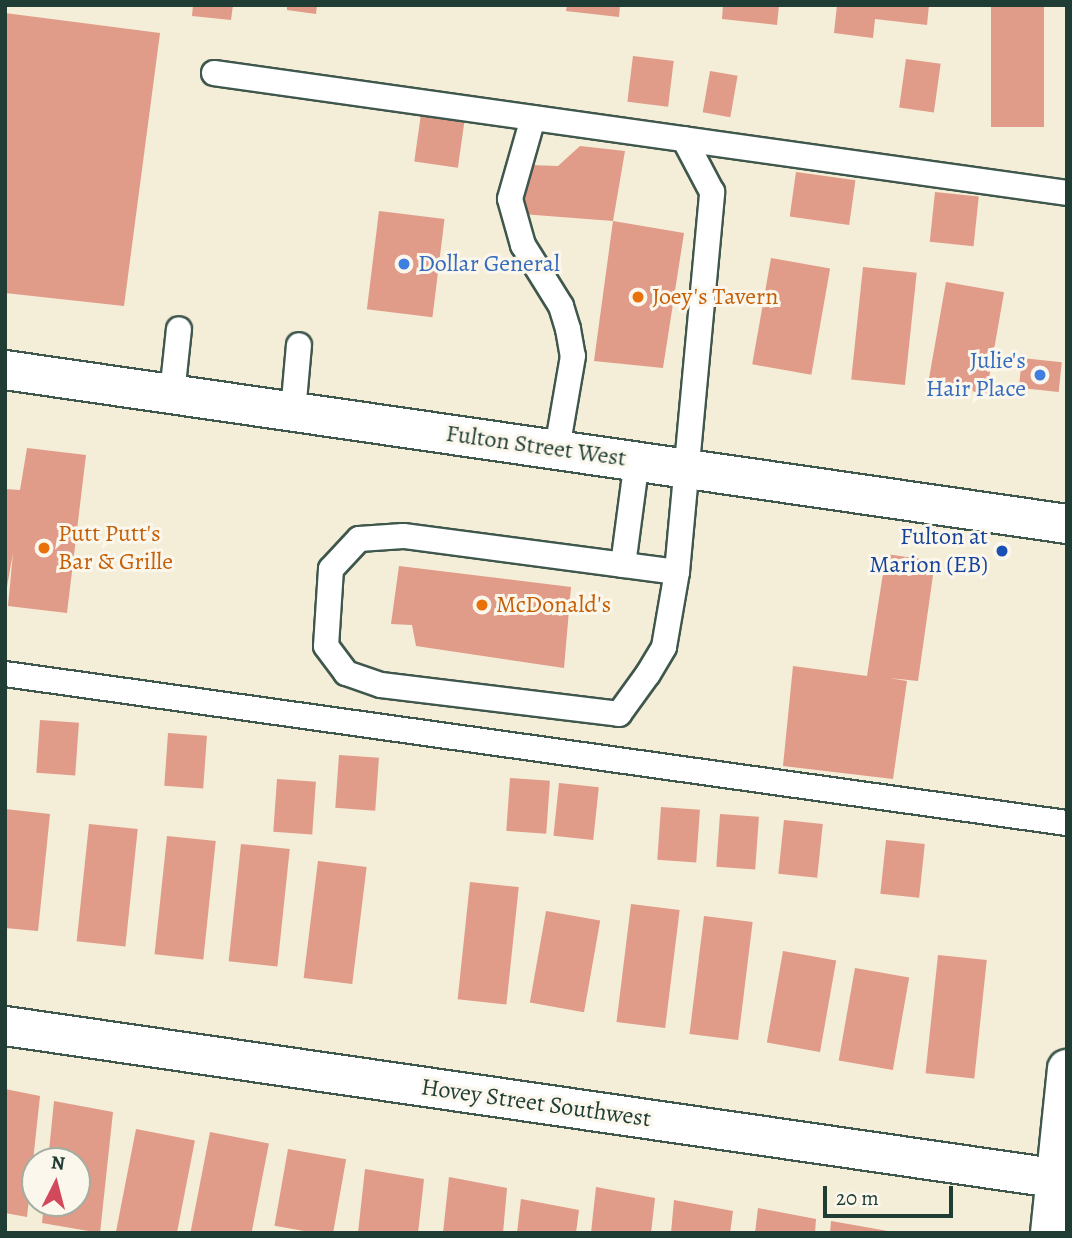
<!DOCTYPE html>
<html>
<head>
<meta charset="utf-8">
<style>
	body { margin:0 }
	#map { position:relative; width:1072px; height:1238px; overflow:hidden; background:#f4edd7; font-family:Alegreya,serif }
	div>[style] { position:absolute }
	.building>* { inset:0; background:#e09b89; transform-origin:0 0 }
	.roads { filter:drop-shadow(2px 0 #3f574c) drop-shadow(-2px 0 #3f574c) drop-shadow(0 2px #3f574c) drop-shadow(0 -2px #3f574c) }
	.lane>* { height:24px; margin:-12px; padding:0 12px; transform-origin:12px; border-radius:12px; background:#fff }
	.street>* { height:38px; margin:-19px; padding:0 19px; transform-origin:19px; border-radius:19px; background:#fff }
	.primary>* { height:38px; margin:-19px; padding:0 19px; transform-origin:19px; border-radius:19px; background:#fff }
	.dots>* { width:19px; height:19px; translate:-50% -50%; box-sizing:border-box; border:4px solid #fbf7ec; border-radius:50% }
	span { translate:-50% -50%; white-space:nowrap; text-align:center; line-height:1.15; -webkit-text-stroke:6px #fbf7ec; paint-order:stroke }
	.shop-label { font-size:24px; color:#366cbe }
	.left { translate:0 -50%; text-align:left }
	.right { translate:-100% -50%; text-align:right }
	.food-label { font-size:24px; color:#c56008 }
	.street-label { font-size:24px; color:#1f3d34 }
	.transit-label { font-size:24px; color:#164399 }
	.frame { position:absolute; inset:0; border:7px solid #1f3d34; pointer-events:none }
	.north { position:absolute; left:21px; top:1147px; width:70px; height:70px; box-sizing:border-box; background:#fbf7ec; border:2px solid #a3ada2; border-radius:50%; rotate:6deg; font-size:19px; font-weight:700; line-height:28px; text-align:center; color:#1f3d34 }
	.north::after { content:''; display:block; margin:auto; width:24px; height:32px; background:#d1495b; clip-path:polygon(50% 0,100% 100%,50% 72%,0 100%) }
	.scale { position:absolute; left:823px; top:1186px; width:130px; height:32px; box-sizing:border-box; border:4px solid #1f3d34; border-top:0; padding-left:9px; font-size:21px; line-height:24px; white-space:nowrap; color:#1f3d34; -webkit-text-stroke:5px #fbf7ec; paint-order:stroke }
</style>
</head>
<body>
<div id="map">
	<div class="building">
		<div style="clip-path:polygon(193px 5px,233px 5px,231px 20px,192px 16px)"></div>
		<div style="clip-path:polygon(287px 5px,317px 5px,316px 14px,287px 10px)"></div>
		<div style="clip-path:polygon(567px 5px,620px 5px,619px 17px,566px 11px)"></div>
		<div style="clip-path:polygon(723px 5px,779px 5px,777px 25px,722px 19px)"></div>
		<div style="clip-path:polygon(837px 5px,929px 5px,927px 25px,875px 19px,873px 38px,834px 33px)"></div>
		<div style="left:991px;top:5px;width:53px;height:122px"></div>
		<div style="clip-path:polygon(5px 13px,160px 33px,124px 306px,5px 293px)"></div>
		<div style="left:633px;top:56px;width:41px;height:46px;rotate:7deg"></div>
		<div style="left:906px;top:59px;width:35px;height:49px;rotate:8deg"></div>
		<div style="left:710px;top:71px;width:28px;height:42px;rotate:10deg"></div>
		<div style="left:421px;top:114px;width:44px;height:48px;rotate:8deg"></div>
		<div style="clip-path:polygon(580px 146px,625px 151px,613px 221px,684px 233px,663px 368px,594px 361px,613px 221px,522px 214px,530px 165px,558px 166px)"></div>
		<div style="left:796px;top:172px;width:60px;height:45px;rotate:8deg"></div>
		<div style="left:935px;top:192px;width:44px;height:50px;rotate:6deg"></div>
		<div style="left:379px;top:211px;width:66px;height:99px;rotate:7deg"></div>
		<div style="left:771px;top:258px;width:60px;height:108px;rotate:10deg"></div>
		<div style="left:863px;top:267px;width:54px;height:113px;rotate:6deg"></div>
		<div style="left:946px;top:282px;width:59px;height:103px;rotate:10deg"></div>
		<div style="left:1022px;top:358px;width:40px;height:30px;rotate:6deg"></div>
		<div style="clip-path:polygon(27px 448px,86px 455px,67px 613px,8px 606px,13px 553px,5px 598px,5px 489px,20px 490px)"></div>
		<div style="clip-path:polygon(886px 554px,935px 561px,918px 681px,889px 678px,907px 681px,893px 779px,783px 766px,793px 666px,867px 676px)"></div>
		<div style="clip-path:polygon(399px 566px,571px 587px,564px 668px,416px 646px,412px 625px,391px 624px)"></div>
		<div style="left:40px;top:720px;width:39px;height:53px;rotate:4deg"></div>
		<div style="left:168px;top:733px;width:39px;height:53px;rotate:4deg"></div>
		<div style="left:339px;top:755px;width:40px;height:53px;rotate:4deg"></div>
		<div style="left:510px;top:778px;width:40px;height:53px;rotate:4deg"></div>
		<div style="left:277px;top:779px;width:39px;height:53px;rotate:4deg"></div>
		<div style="left:559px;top:783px;width:40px;height:53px;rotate:6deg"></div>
		<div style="left:661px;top:807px;width:39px;height:53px;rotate:4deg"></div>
		<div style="clip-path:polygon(5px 809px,50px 814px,38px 931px,5px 928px)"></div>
		<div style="left:720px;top:814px;width:39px;height:53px;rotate:4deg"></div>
		<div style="left:784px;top:820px;width:39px;height:54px;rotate:6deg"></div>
		<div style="left:89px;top:824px;width:49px;height:118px;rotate:6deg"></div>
		<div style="left:167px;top:836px;width:49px;height:119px;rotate:6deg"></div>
		<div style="left:886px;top:840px;width:39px;height:54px;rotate:6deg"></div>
		<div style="left:241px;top:844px;width:49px;height:118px;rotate:6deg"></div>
		<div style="left:318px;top:861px;width:49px;height:118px;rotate:7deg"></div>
		<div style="left:470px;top:882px;width:49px;height:118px;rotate:6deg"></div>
		<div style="left:631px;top:904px;width:49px;height:119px;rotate:7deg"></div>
		<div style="left:546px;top:911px;width:55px;height:93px;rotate:10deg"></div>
		<div style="left:704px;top:916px;width:49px;height:119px;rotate:7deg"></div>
		<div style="left:783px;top:951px;width:54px;height:93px;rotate:10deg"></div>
		<div style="left:938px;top:955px;width:49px;height:119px;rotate:6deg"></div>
		<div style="left:855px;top:968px;width:55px;height:94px;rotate:10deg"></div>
		<div style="clip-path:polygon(5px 1089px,40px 1096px,27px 1217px,5px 1213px)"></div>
		<div style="clip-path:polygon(54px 1101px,113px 1112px,100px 1233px,42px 1223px,44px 1203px,77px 1203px,77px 1161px,48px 1161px)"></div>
		<div style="left:136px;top:1129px;width:60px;height:105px;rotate:11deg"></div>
		<div style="left:210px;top:1132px;width:60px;height:101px;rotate:11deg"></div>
		<div style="left:288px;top:1149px;width:59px;height:78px;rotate:10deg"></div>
		<div style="clip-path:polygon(365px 1169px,424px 1179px,418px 1233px,358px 1233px)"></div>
		<div style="clip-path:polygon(449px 1177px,507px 1188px,503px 1233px,443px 1233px)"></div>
		<div style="clip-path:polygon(596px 1187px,655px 1198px,651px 1233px,591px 1233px)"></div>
		<div style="clip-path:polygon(521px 1199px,579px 1210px,576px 1233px,517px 1233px)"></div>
		<div style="clip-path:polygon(674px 1200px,733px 1211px,730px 1233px,671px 1233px)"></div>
		<div style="clip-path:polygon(758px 1208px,816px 1219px,815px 1233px,755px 1233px)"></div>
		<div style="clip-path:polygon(831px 1221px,888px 1231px,888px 1233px,830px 1233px)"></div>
	</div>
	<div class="roads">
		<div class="lane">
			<div style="left:214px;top:73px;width:861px;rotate:8.01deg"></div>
			<div style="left:533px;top:118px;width:84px;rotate:105.9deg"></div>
			<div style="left:510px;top:199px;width:48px;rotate:74.2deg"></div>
			<div style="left:523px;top:245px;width:72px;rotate:58.1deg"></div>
			<div style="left:561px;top:306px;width:24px;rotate:73deg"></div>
			<div style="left:568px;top:329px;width:27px;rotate:80deg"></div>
			<div style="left:573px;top:356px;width:94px;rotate:99.8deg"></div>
			<div style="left:172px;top:394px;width:65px;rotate:-83.9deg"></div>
			<div style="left:293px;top:412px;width:67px;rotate:-84.9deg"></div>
			<div style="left:623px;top:565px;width:106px;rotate:-82.4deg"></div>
			<div style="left:677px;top:572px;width:276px;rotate:-172.5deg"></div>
			<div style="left:403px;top:536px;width:44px;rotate:176.1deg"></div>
			<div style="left:359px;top:539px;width:41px;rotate:133deg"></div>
			<div style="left:331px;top:569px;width:77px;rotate:93.7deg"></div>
			<div style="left:326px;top:646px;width:34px;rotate:53deg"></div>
			<div style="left:346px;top:673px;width:37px;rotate:19deg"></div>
			<div style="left:381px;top:685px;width:240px;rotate:6.9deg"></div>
			<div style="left:619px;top:714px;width:49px;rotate:-54.1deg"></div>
			<div style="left:648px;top:674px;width:31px;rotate:-59deg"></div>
			<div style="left:664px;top:647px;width:76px;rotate:-80.2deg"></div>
			<div style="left:677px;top:572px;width:382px;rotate:-84.7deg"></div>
			<div style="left:712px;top:192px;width:60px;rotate:-117.8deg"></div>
			<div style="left:5px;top:674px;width:1072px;rotate:7.99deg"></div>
		</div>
		<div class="street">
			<div style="left:5px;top:1026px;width:1073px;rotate:8.25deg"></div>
			<div style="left:1050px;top:1233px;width:165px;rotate:-84.1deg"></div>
		</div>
		<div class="primary">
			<div style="left:5px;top:370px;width:1073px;rotate:8.25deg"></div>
		</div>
	</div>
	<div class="dots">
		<div style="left:404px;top:264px;background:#3f7fe0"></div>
		<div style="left:638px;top:297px;background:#e8710a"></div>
		<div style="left:1040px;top:375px;background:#3f7fe0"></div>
		<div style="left:44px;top:548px;background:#e8710a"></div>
		<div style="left:1002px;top:551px;background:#1a4fb4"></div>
		<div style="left:482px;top:605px;background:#e8710a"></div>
	</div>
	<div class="shop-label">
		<span class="left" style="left:418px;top:264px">Dollar General</span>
		<span class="right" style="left:1026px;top:375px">Julie's<br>Hair Place</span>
	</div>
	<div class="food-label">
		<span class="left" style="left:652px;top:297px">Joey's Tavern</span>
		<span class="left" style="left:58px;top:548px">Putt Putt's<br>Bar &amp; Grille</span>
		<span class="left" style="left:496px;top:605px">McDonald's</span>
	</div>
	<div class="street-label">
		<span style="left:536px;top:446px;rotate:8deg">Fulton Street West</span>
		<span style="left:536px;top:1103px;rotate:8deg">Hovey Street Southwest</span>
	</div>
	<div class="transit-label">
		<span class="right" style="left:988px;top:551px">Fulton at<br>Marion (EB)</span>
	</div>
	<div class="frame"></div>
	<div class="north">N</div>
	<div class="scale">20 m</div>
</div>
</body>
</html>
